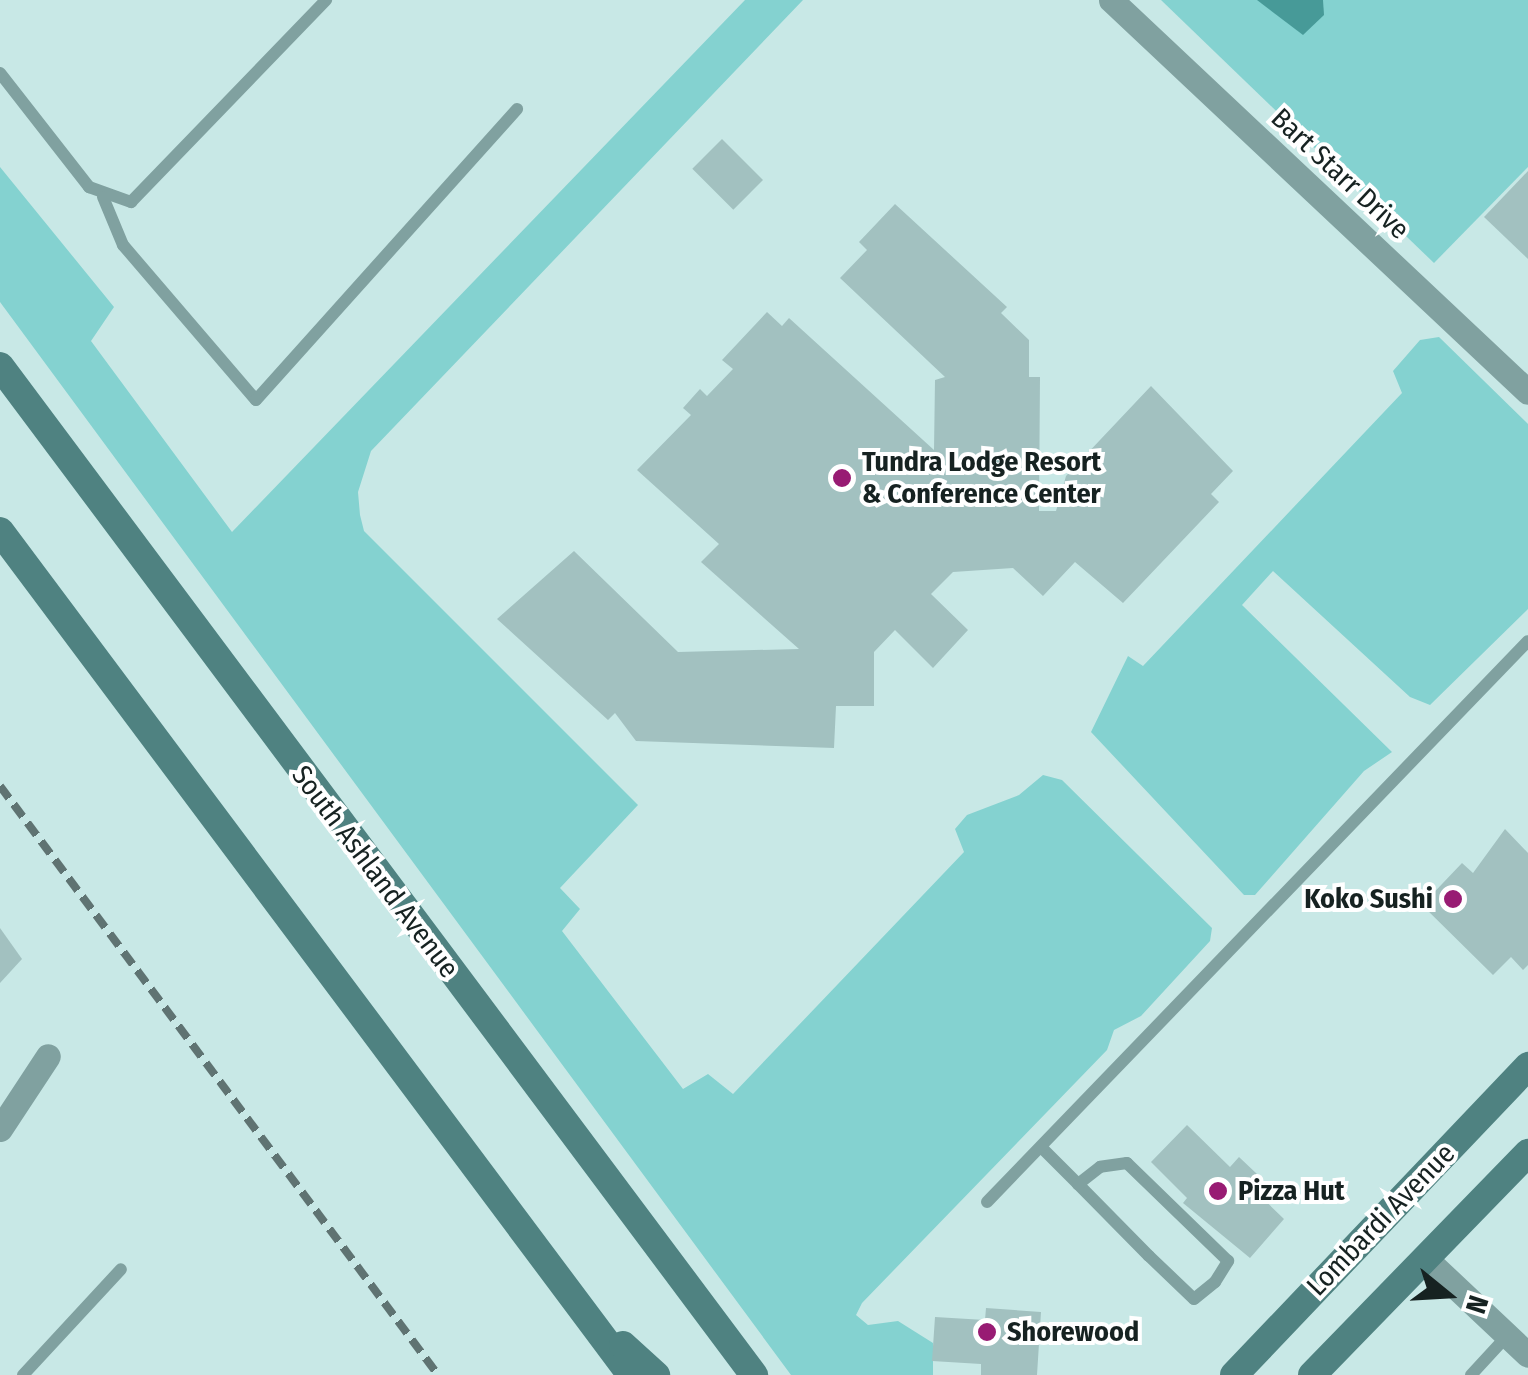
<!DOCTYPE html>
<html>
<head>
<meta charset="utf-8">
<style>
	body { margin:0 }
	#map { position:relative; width:1528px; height:1375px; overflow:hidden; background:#c8e8e6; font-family:"Fira Sans Condensed",sans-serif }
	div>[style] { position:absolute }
	.green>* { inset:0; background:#84d2d0 }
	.water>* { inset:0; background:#479a98 }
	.building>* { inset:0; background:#a2c1c0; transform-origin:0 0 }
	.service>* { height:12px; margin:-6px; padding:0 6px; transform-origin:6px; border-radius:6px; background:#80a1a0 }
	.minor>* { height:25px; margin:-12.5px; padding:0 12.5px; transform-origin:12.5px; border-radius:12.5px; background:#80a1a0 }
	.secondary>* { height:28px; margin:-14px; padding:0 14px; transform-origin:14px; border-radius:14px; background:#4f8281 }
	.rail>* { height:8px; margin-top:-4px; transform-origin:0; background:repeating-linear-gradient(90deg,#5f7372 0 15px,transparent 0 23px) }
	.dots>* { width:28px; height:28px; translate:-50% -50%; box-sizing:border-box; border:5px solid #fff; border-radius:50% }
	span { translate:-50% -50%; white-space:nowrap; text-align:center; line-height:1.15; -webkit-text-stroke:8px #fff; paint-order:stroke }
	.street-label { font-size:28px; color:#162221 }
	.poi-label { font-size:28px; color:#162221; font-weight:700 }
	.left { translate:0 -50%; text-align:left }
	.right { translate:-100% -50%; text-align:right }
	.north { position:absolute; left:1398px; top:1245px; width:100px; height:100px; -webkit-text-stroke:8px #fff; paint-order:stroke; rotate:108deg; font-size:28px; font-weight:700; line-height:40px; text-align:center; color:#162221 }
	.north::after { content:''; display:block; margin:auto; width:35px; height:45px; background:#162221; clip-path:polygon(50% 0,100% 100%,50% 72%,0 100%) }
</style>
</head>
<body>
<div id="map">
	<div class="green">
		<div style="clip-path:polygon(745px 0,803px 0,371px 451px,358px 492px,360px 515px,364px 531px,638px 805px,560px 888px,580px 909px,562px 931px,683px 1089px,708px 1074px,733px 1094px,964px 852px,955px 829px,967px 815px,1019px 795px,1043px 775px,1062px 780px,1212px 928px,1210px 941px,1141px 1016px,1114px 1030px,1107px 1050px,862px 1303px,856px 1315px,868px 1325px,898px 1321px,933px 1343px,933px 1375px,791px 1375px,0 302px,0 167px,114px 307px,91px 341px,232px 532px)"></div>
		<div style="clip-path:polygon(1161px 0,1528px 0,1528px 167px,1434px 263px)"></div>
		<div style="clip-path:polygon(1439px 337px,1528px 424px,1528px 609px,1430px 705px,1410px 697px,1273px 571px,1242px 605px,1392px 752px,1364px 771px,1255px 895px,1244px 895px,1091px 732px,1128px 656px,1143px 666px,1402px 393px,1393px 371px,1420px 340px)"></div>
	</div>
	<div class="water">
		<div style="clip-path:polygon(1257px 0,1323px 0,1324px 15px,1303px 35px)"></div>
	</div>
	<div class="building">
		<div style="left:722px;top:139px;width:58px;height:42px;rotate:45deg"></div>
		<div style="clip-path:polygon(1528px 171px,1528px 259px,1484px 217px)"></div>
		<div style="clip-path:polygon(895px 204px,1007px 307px,1001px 313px,1029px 340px,1029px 377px,1040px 377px,1039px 511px,1056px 511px,1066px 476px,1151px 386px,1233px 471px,1211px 494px,1219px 502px,1123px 603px,1075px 562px,1043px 596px,1013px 568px,953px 572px,931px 594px,968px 630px,933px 668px,895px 630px,874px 652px,874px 706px,836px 706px,834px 748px,636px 741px,615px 713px,608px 720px,497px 619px,574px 551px,678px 652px,799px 649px,701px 562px,719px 544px,637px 470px,691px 415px,683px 408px,700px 389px,707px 396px,733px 369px,722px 360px,767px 312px,782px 326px,789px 318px,934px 450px,935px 380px,945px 377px,840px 278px,867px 250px,859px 242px)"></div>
		<div style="clip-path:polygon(1505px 829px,1528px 853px,1528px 965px,1523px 970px,1511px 957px,1493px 975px,1422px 905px,1462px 863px,1473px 873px)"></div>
		<div style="clip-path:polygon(0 928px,22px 959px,0 983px)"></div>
		<div style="clip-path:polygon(1187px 1125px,1230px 1167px,1239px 1157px,1257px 1174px,1248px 1184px,1284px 1219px,1250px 1258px,1183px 1203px,1187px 1198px,1151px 1162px)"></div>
		<div style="clip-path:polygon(986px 1308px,1041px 1312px,1037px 1375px,981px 1375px,981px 1364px,932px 1361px,935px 1317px,985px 1320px)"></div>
	</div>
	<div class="service">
		<div style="left:0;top:73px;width:145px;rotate:52deg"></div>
		<div style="left:89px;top:187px;width:45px;rotate:19.7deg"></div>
		<div style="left:131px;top:202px;width:281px;rotate:-46deg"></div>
		<div style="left:103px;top:197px;width:52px;rotate:67.4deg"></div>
		<div style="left:123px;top:245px;width:204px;rotate:49.4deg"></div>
		<div style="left:256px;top:400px;width:391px;rotate:-48.1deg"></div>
		<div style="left:1041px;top:1147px;width:52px;rotate:45deg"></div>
		<div style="left:1078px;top:1184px;width:101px;rotate:45.4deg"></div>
		<div style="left:1149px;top:1256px;width:62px;rotate:43.7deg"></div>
		<div style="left:1194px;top:1299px;width:27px;rotate:-39deg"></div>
		<div style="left:1215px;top:1282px;width:25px;rotate:-58deg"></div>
		<div style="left:1228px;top:1261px;width:141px;rotate:-135.9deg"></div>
		<div style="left:1127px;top:1163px;width:27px;rotate:172deg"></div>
		<div style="left:1100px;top:1167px;width:28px;rotate:142deg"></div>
		<div style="left:987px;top:1202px;width:779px;rotate:-46.04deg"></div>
		<div style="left:23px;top:1375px;width:144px;rotate:-47.2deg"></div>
		<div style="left:1471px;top:1375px;width:53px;rotate:-47.3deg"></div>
	</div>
	<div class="minor">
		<div style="left:1111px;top:0;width:572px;rotate:43.23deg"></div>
		<div style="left:0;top:1129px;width:87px;rotate:-56.7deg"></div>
		<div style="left:1425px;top:1258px;width:141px;rotate:43.3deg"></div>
	</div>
	<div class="secondary">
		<div style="left:0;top:366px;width:1260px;rotate:53.23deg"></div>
		<div style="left:0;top:531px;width:1054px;rotate:53.22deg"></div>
		<div style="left:623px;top:1345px;width:45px;rotate:42.3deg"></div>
		<div style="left:1234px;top:1375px;width:427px;rotate:-46.4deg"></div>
		<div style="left:1312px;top:1375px;width:310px;rotate:-45.8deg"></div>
	</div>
	<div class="rail">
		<div style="left:0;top:786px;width:734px;rotate:53.36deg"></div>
	</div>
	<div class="dots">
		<div style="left:842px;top:478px;background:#981b73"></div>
		<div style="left:1453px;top:899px;background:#981b73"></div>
		<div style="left:1218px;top:1191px;background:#981b73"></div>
		<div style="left:987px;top:1332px;background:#981b73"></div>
	</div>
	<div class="street-label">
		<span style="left:1340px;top:174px;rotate:43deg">Bart Starr Drive</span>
		<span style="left:375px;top:872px;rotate:53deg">South Ashland Avenue</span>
		<span style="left:1381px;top:1220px;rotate:-46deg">Lombardi Avenue</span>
	</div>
	<div class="poi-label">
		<span class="left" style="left:862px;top:478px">Tundra Lodge Resort<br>&amp; Conference Center</span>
		<span class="right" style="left:1433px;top:899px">Koko Sushi</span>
		<span class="left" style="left:1238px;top:1191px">Pizza Hut</span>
		<span class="left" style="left:1007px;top:1332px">Shorewood</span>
	</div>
	<div class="north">N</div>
</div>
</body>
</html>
